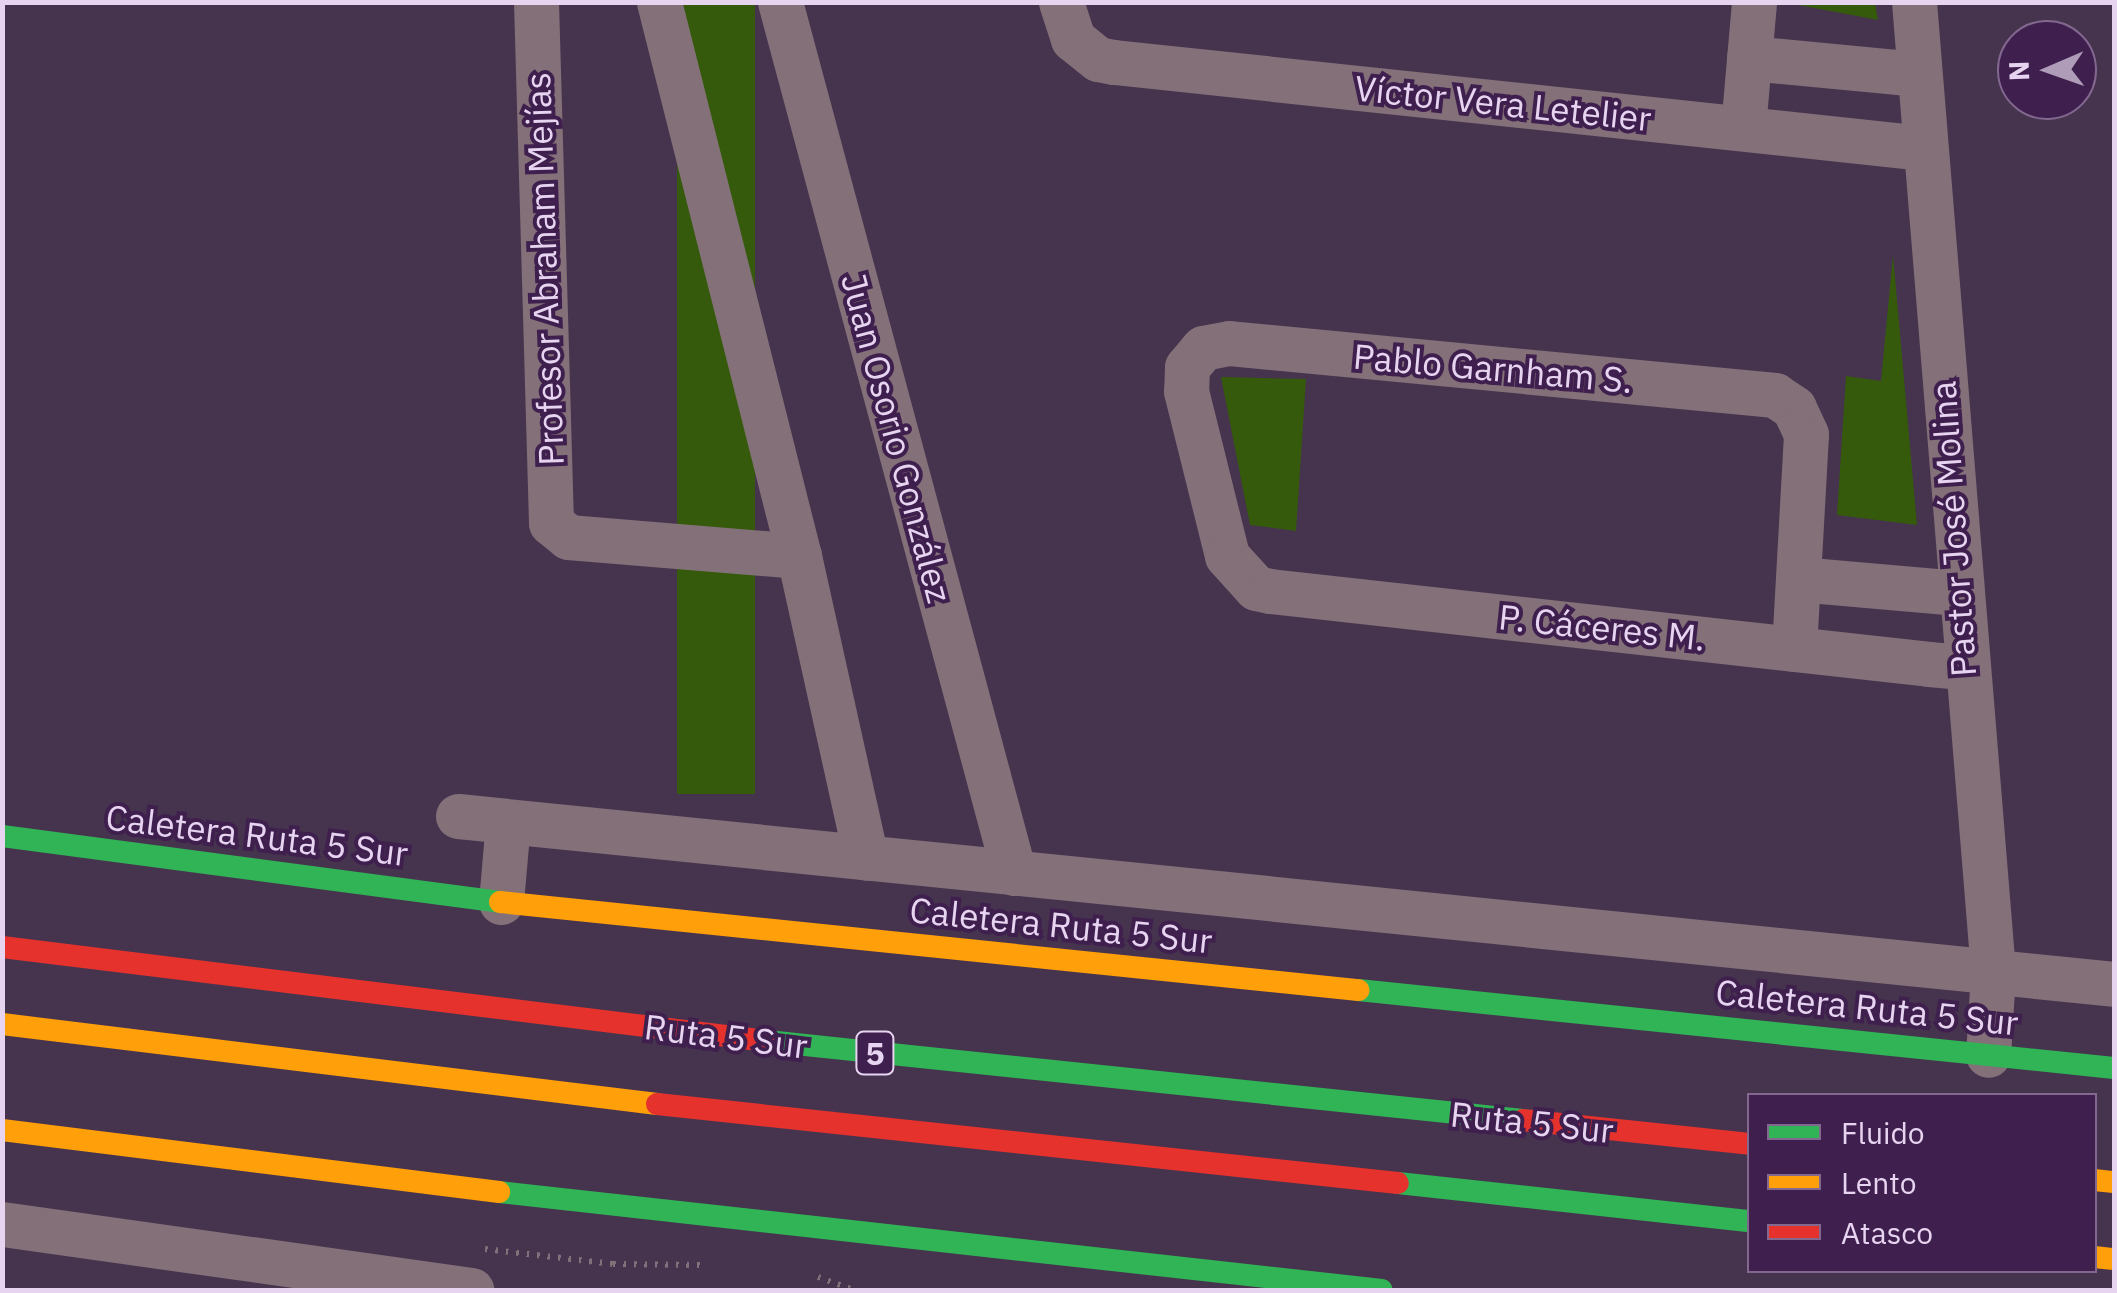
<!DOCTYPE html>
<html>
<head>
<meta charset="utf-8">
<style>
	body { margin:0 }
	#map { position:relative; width:2117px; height:1293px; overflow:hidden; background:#46344f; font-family:"IBM Plex Sans",sans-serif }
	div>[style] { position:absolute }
	.green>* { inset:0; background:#355a0b; transform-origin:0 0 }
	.path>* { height:6px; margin-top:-3px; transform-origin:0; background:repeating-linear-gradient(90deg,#81707a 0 2.5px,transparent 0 10.5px) }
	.street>* { height:45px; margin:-22.5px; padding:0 22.5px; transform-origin:22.5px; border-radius:22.5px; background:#837078 }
	.fast>* { height:22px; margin:-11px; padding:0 11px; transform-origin:11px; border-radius:11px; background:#30b455 }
	.slow>* { height:22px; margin:-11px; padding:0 11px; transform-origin:11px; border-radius:11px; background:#ff9f0a }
	.jam>* { height:22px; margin:-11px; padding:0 11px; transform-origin:11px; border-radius:11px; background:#e5322d }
	span { translate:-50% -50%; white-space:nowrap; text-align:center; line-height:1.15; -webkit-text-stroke:8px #3f1f4e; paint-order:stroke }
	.shield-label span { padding:2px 8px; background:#3f1f4e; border:2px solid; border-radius:8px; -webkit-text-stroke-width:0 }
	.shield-label { font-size:32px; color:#e7d4f1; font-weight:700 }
	.street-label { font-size:35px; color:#e7d4f1 }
	.frame { position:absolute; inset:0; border:5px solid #e7d4f1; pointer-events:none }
	.legend { position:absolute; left:1747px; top:1093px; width:350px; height:180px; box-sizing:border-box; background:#3f1f4e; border:2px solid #82678f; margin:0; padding:12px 18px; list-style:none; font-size:30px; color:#e7d4f1 }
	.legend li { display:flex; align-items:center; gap:20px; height:50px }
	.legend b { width:50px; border:2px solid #82678f }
	.north { position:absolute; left:1997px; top:20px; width:100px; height:100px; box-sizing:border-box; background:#3f1f4e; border:2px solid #82678f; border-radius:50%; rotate:268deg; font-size:28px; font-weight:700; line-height:40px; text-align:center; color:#e7d4f1 }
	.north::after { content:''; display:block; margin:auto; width:35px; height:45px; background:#af9cb8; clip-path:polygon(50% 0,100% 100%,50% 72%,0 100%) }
</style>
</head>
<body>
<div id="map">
	<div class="green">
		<div style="left:677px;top:3px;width:78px;height:791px"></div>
		<div style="clip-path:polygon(1792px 3px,1875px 3px,1878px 20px,1793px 4px)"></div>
		<div style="clip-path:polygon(1893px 255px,1917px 525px,1837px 515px,1846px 376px,1881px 381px)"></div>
		<div style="clip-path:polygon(1221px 377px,1306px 379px,1296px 531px,1250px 525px)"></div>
	</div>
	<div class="path">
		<div style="left:485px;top:1249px;width:129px;rotate:6.7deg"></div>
		<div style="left:613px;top:1264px;width:88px;rotate:0.7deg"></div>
		<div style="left:818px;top:1277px;width:38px;rotate:20deg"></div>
	</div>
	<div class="street">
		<div style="left:536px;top:2px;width:521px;rotate:88.35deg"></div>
		<div style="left:551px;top:523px;width:22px;rotate:39deg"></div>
		<div style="left:568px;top:537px;width:232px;rotate:4.7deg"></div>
		<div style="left:659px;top:2px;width:571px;rotate:75.82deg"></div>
		<div style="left:799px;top:556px;width:309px;rotate:77.5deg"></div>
		<div style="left:780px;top:2px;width:902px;rotate:74.96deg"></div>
		<div style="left:1061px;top:2px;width:39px;rotate:72deg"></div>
		<div style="left:1073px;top:39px;width:32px;rotate:39deg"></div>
		<div style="left:1098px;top:59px;width:16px;rotate:11deg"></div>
		<div style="left:1114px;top:62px;width:815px;rotate:6.06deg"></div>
		<div style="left:1914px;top:2px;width:973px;rotate:85.34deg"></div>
		<div style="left:1993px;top:972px;width:83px;rotate:93.4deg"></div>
		<div style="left:1749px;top:58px;width:171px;rotate:5.4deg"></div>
		<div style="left:1743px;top:128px;width:126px;rotate:-85deg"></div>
		<div style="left:1798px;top:579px;width:161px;rotate:5deg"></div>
		<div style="left:1794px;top:649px;width:215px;rotate:-86.8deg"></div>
		<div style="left:1806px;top:434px;width:29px;rotate:-115deg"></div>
		<div style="left:1794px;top:408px;width:23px;rotate:-146deg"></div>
		<div style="left:1775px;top:395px;width:548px;rotate:-174.56deg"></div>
		<div style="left:1229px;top:343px;width:26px;rotate:169deg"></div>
		<div style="left:1203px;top:348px;width:25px;rotate:130deg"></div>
		<div style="left:1187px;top:367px;width:24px;rotate:92deg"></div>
		<div style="left:1186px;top:391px;width:170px;rotate:76deg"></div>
		<div style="left:1227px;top:556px;width:43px;rotate:47.8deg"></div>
		<div style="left:1256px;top:588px;width:14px;rotate:12deg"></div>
		<div style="left:1270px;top:591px;width:663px;rotate:6.32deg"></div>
		<div style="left:1929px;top:664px;width:34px;rotate:5deg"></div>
		<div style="left:458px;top:816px;width:1664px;rotate:5.79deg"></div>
		<div style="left:501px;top:902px;width:80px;rotate:-85deg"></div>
		<div style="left:2px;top:1224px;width:474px;rotate:8deg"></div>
	</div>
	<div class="fast">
		<div style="left:2px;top:836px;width:502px;rotate:7.55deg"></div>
		<div style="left:1358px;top:990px;width:760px;rotate:5.89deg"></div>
		<div style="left:767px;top:1041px;width:760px;rotate:5.97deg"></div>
		<div style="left:1398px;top:1183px;width:354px;rotate:6.2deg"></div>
		<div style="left:499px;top:1192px;width:888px;rotate:6.33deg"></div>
	</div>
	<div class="slow">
		<div style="left:500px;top:902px;width:863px;rotate:5.86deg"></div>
		<div style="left:2px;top:1024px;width:660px;rotate:6.96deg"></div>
		<div style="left:2px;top:1130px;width:501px;rotate:7.11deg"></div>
		<div style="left:2094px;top:1180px;width:20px;rotate:6deg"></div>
		<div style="left:2094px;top:1257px;width:20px;rotate:6deg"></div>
	</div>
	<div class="jam">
		<div style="left:2px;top:947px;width:771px;rotate:7.01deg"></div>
		<div style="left:657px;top:1104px;width:745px;rotate:6.09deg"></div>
		<div style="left:1523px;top:1120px;width:228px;rotate:6deg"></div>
	</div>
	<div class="shield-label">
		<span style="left:875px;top:1053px">5</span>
	</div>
	<div class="street-label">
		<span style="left:1503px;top:103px;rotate:6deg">Víctor Vera Letelier</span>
		<span style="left:544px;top:269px;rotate:-92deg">Profesor Abraham Mejías</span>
		<span style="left:1493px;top:368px;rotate:5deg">Pablo Garnham S.</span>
		<span style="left:897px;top:438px;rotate:75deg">Juan Osorio González</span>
		<span style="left:1953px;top:529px;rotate:-94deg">Pastor José Molina</span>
		<span style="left:1602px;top:627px;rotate:6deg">P. Cáceres M.</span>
		<span style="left:257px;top:835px;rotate:7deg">Caletera Ruta 5 Sur</span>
		<span style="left:1061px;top:925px;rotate:6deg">Caletera Ruta 5 Sur</span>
		<span style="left:1867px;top:1007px;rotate:6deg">Caletera Ruta 5 Sur</span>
		<span style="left:726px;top:1036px;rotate:7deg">Ruta 5 Sur</span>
		<span style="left:1532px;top:1122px;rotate:6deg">Ruta 5 Sur</span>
	</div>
	<div class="frame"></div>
	<ul class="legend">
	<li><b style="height:12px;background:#30b455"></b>Fluido</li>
	<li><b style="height:12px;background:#ff9f0a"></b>Lento</li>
	<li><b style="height:12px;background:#e5322d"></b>Atasco</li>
	</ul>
	<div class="north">N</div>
</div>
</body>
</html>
